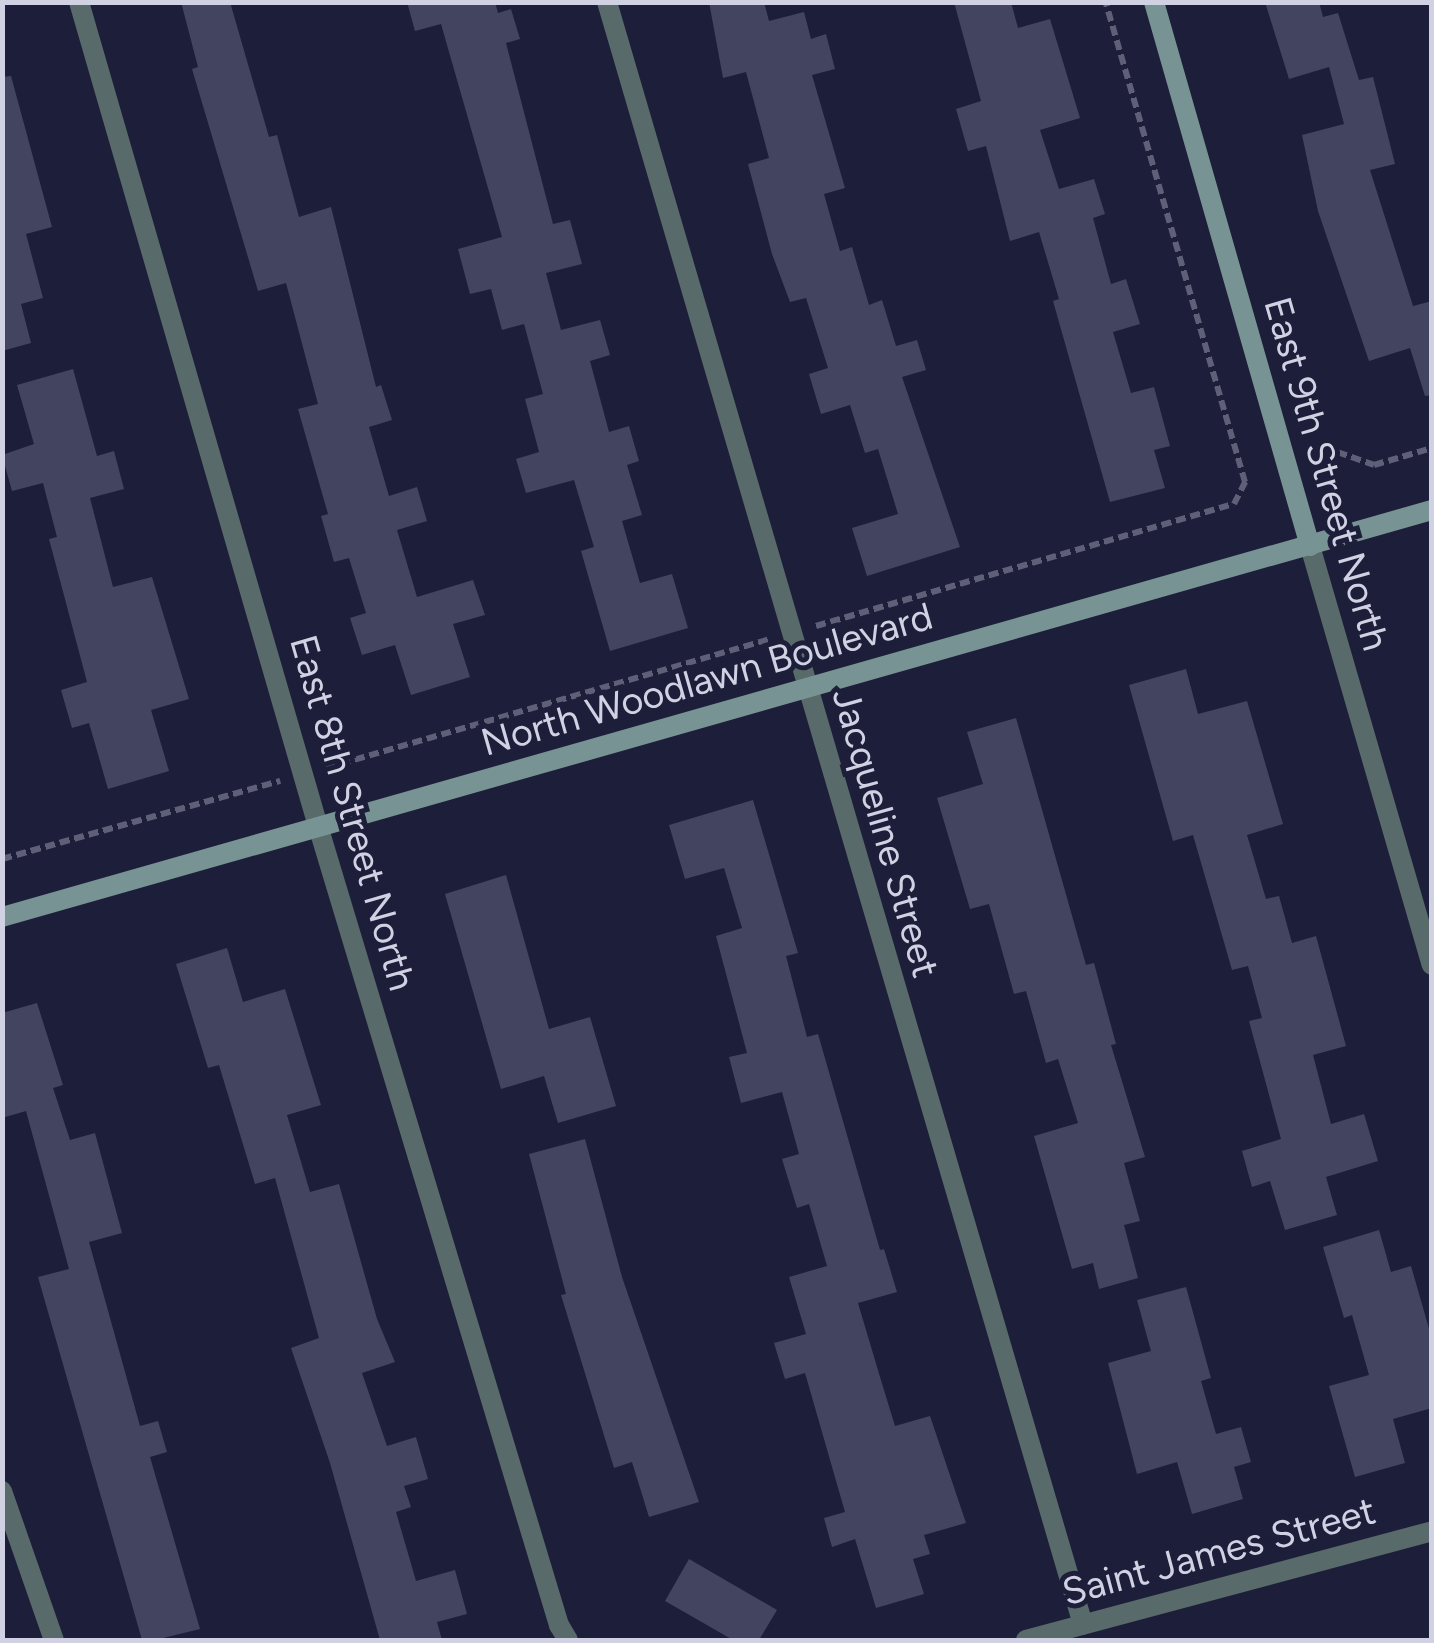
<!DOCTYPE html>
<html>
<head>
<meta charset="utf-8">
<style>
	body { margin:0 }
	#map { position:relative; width:1434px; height:1643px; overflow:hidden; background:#1d1e39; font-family:Figtree,sans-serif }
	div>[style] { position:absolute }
	.building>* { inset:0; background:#434560 }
	.path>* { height:6px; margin-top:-3px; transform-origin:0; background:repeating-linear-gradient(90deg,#5f6078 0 10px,transparent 0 15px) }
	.street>* { height:20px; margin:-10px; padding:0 10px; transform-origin:10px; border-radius:10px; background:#596a6a }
	.secondary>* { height:20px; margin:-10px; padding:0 10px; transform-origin:10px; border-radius:10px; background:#789393 }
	span { translate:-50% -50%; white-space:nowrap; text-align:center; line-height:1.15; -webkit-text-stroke:10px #1d1e39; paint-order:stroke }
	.street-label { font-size:38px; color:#d0d2e4 }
	.frame { position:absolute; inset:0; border:5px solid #d0d2e4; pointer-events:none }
</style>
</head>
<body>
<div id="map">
	<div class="building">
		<div style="clip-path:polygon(181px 2px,230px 2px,269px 137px,277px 135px,299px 217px,331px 207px,376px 387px,381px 385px,392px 420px,369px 427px,389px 496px,417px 487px,427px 521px,397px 530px,417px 597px,473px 580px,485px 615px,453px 624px,470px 677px,411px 695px,395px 645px,362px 655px,350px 618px,366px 613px,349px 558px,334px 562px,321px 516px,328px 514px,298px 409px,318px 404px,286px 283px,258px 291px,192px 69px,198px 67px)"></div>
		<div style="clip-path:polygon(407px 2px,495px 2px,498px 13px,511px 9px,520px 39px,506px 43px,553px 224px,570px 220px,582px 264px,546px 273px,561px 330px,600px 320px,610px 355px,590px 361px,609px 432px,629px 426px,639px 461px,627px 465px,642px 515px,622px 521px,640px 583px,672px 574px,688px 628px,610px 651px,581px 551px,594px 547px,574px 480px,526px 493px,516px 459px,539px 452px,525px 399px,543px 394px,524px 324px,502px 330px,491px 289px,470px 294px,458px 249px,502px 237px,441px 24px,415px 31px)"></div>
		<div style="clip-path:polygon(709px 2px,764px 2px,769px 21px,804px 12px,811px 39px,826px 34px,835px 69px,812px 75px,845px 188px,824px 194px,840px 251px,852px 247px,869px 305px,882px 300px,896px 346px,917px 340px,926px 370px,902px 377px,960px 547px,867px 576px,852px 528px,898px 514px,878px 449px,865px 453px,850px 405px,821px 414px,809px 374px,828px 368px,806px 298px,790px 302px,772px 254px,748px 164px,769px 158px,746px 72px,723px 78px)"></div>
		<div style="clip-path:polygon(954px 2px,1011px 2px,1018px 28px,1050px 19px,1080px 118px,1040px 130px,1059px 189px,1094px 179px,1105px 214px,1093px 218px,1111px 284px,1126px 279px,1140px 324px,1113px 332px,1131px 393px,1154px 387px,1170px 446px,1154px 450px,1165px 488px,1110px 502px,1053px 301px,1059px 299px,1039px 232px,1010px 241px,986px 146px,968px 151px,956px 109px,981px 101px)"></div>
		<div style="clip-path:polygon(1265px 2px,1319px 2px,1323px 17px,1338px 13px,1359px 80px,1373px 77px,1395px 164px,1370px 170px,1413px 306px,1432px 301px,1432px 395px,1425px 396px,1410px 348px,1369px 361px,1318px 211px,1302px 135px,1344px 124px,1329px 67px,1289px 79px)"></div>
		<div style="clip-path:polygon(11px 76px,52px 227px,26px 234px,43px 298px,21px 304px,31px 343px,2px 351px,2px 77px)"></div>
		<div style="clip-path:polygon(73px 369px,97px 456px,114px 451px,124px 489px,90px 498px,113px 587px,152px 577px,189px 699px,151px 710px,169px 771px,108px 789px,89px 723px,72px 728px,61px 690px,87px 682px,49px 539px,57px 537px,43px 483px,12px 491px,2px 455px,34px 444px,17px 385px)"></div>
		<div style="clip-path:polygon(1186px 669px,1198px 714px,1247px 701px,1283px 824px,1247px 835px,1266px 899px,1279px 896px,1292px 943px,1316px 936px,1346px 1046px,1313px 1055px,1331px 1124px,1364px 1114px,1378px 1161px,1326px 1177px,1337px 1215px,1285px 1230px,1270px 1181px,1252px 1187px,1242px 1151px,1281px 1139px,1249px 1021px,1262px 1018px,1248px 966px,1232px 970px,1193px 835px,1173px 841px,1129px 685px)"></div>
		<div style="clip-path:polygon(1016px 718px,1086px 965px,1094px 963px,1116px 1044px,1111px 1045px,1145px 1157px,1124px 1163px,1140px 1221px,1124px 1225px,1138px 1278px,1099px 1289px,1093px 1263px,1072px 1269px,1034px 1136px,1078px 1123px,1058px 1059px,1046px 1063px,1026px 991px,1014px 994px,989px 904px,970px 909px,937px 798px,983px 784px,967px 732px)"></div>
		<div style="clip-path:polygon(753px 800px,798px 953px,786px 956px,807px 1037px,818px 1034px,880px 1250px,884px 1249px,897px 1292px,858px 1303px,880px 1377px,895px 1426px,930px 1416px,966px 1523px,924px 1535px,930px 1554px,913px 1559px,924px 1594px,876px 1608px,855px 1539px,832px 1547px,824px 1518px,845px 1512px,805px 1373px,785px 1379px,774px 1343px,806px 1334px,789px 1277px,827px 1266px,809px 1204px,797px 1208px,782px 1159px,799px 1154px,782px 1092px,741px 1103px,729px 1057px,747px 1053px,716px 936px,742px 928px,724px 868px,685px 879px,669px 825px)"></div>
		<div style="clip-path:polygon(506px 875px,549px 1029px,590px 1017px,616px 1106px,558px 1123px,544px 1076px,501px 1089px,445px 894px)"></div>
		<div style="clip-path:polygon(227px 948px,243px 1002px,285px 989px,306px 1057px,321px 1105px,287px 1115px,310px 1192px,339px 1184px,377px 1319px,395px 1362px,362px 1373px,387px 1446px,416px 1437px,428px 1479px,404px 1486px,411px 1507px,396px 1512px,416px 1581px,455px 1570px,467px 1614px,437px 1622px,442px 1640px,380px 1640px,330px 1463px,291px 1348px,319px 1338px,275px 1178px,255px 1184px,219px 1065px,208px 1068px,176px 964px)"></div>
		<div style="clip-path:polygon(37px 1003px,63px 1085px,53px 1088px,70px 1140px,95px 1133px,122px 1233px,89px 1242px,140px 1426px,158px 1421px,167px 1452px,150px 1457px,200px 1629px,155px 1640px,142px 1640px,38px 1277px,69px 1269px,26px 1111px,2px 1118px,2px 1013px)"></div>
		<div style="clip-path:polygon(585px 1139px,622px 1277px,699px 1502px,649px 1517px,632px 1462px,614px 1468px,561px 1295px,566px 1294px,529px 1154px)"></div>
		<div style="clip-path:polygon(1379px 1230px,1391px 1272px,1411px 1266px,1432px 1339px,1432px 1408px,1393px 1419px,1405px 1463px,1355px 1477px,1329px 1386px,1369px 1375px,1352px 1315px,1344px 1318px,1323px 1247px)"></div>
		<div style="clip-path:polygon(1186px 1287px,1211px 1378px,1201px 1381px,1216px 1434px,1241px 1427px,1251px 1462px,1234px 1467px,1243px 1499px,1192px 1514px,1177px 1462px,1137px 1474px,1108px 1363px,1151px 1351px,1137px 1300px)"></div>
		<div style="clip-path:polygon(689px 1559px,777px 1610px,759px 1640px,733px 1640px,665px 1601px)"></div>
	</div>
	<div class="path">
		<div style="left:1310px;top:451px;width:14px;rotate:-17deg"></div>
		<div style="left:1323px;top:447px;width:54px;rotate:19.4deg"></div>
		<div style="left:1374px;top:465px;width:60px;rotate:-16.3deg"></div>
		<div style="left:816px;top:626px;width:435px;rotate:-16.3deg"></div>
		<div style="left:1234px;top:504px;width:25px;rotate:-63deg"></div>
		<div style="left:1245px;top:482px;width:500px;rotate:-106.2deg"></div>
		<div style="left:326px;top:768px;width:462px;rotate:-16.2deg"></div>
		<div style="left:2px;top:859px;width:289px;rotate:-15.7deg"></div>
	</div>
	<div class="street">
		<div style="left:79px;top:2px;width:858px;rotate:73.83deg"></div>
		<div style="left:318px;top:826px;width:835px;rotate:73.22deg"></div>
		<div style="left:559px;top:1625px;width:17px;rotate:59deg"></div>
		<div style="left:607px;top:2px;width:1691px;rotate:73.65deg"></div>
		<div style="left:1310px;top:546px;width:436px;rotate:73.8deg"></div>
		<div style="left:2px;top:1491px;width:158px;rotate:70.8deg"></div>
		<div style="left:1026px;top:1640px;width:420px;rotate:-15deg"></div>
	</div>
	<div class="secondary">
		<div style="left:1154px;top:2px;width:566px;rotate:74deg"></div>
		<div style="left:2px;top:917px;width:1487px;rotate:-15.89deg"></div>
	</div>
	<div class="street-label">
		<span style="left:1326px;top:474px;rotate:74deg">East 9th Street North</span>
		<span style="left:707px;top:680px;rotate:-16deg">North Woodlawn Boulevard</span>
		<span style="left:352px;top:813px;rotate:74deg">East 8th Street North</span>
		<span style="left:885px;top:833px;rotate:74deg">Jacqueline Street</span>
		<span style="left:1219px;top:1552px;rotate:-15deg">Saint James Street</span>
	</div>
	<div class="frame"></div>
</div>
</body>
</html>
